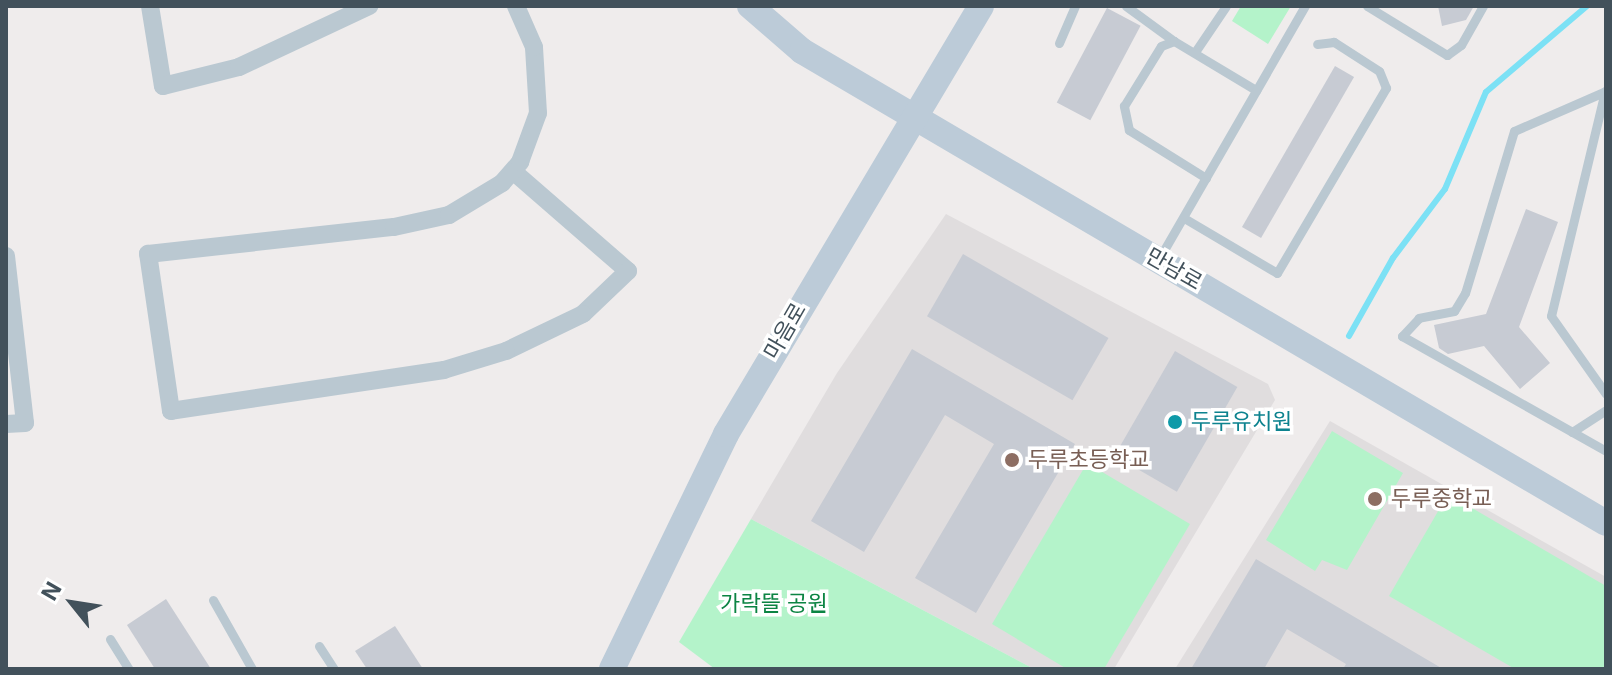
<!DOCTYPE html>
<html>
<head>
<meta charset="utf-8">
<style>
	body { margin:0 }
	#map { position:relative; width:1612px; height:675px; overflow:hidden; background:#efecec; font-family:Inter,"Noto Sans KR",sans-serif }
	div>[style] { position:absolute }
	.education>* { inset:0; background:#e0ddde }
	.green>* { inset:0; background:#b4f3ca }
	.stream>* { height:6px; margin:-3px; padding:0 3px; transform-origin:3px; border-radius:3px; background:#7ce1f5 }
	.building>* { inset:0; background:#c7cbd3; transform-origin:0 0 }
	.lane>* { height:9px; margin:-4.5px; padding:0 4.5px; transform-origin:4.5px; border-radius:4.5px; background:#bac8d1 }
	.street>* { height:18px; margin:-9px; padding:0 9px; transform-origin:9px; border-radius:9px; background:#bac8d1 }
	.secondary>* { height:26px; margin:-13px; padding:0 13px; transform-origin:13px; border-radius:13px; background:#bccbd8 }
	.dots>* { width:22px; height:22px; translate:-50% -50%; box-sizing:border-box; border:4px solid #fff; border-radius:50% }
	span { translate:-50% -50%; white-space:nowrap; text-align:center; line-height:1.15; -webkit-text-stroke:7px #fff; paint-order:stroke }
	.street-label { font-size:22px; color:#42515b }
	.culture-label { font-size:22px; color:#0d838f }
	.left { translate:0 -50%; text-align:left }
	.education-label { font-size:22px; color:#785e54 }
	.park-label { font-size:22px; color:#0c8443 }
	.frame { position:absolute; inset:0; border:8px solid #42515b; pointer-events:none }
	.north { position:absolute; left:32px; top:563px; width:80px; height:80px; -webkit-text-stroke:6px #fff; paint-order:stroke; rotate:300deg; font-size:22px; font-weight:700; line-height:32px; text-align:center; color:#42515b }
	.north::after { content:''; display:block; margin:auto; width:28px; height:36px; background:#42515b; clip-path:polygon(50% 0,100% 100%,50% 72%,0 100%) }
</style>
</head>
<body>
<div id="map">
	<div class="education">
		<div style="clip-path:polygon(946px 214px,1268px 384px,1275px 400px,1114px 669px,1034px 669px,751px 519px,837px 373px)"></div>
		<div style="clip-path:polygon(1330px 421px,1606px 577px,1606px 669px,1175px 669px)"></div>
	</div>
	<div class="green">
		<div style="clip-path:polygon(1241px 6px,1291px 6px,1268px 44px,1232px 21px)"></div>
		<div style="clip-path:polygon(1332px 431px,1403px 473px,1347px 570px,1322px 560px,1315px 571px,1266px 540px)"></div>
		<div style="clip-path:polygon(1087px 463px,1190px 524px,1104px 669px,1067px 669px,992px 624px)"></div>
		<div style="clip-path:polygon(1448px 494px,1606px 586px,1606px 669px,1515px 669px,1389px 596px)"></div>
		<div style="clip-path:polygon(751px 519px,1034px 669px,715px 669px,679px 642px)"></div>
	</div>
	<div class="stream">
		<div style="left:1349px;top:336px;width:90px;rotate:-60.6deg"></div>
		<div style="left:1393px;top:258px;width:86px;rotate:-53deg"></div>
		<div style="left:1445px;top:189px;width:105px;rotate:-67.1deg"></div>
		<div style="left:1486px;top:92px;width:133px;rotate:-40.4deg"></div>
	</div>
	<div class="building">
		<div style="clip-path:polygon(1438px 6px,1474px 6px,1466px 20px,1442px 26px)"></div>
		<div style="left:1107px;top:8px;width:38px;height:107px;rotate:28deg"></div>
		<div style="left:1335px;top:66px;width:22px;height:186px;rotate:30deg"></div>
		<div style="clip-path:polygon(1526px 209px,1558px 222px,1519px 327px,1550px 363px,1520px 389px,1484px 346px,1448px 354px,1439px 348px,1434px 325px,1486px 314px)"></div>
		<div style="left:963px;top:254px;width:168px;height:72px;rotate:30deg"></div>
		<div style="clip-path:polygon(912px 349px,1075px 444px,976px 613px,915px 578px,994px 444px,945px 415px,864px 552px,811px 521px)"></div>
		<div style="left:1175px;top:351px;width:72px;height:121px;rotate:30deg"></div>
		<div style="clip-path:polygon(1256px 559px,1443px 669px,1343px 669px,1346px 664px,1287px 629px,1264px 669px,1191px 669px)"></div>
		<div style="clip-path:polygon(166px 599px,211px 669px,155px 669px,127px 625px)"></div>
		<div style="clip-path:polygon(395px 626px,423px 669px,367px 669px,355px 651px)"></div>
	</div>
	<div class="lane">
		<div style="left:1126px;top:6px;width:59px;rotate:36.1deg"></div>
		<div style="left:1367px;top:6px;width:94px;rotate:31.5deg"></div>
		<div style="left:1447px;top:55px;width:17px;rotate:-36deg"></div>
		<div style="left:1461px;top:45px;width:45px;rotate:-60.6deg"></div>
		<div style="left:1059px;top:43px;width:40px;rotate:-66.6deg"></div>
		<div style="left:1195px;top:52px;width:55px;rotate:-56deg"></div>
		<div style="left:1605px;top:91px;width:231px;rotate:103.5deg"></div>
		<div style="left:1551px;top:316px;width:95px;rotate:54.8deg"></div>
		<div style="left:1606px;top:91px;width:100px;rotate:156.5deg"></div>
		<div style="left:1514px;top:131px;width:169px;rotate:106.8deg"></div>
		<div style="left:1465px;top:293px;width:21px;rotate:121deg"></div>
		<div style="left:1454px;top:311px;width:36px;rotate:169deg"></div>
		<div style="left:1419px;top:318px;width:25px;rotate:133deg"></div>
		<div style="left:1402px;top:336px;width:234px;rotate:29.4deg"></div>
		<div style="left:1206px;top:178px;width:91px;rotate:-148.1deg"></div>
		<div style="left:1129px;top:130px;width:25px;rotate:-102deg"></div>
		<div style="left:1124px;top:106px;width:70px;rotate:-58.3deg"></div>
		<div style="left:1161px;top:46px;width:14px;rotate:-21deg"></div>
		<div style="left:1174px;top:41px;width:96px;rotate:30.9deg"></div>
		<div style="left:1184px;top:218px;width:108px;rotate:30.6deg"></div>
		<div style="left:1277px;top:273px;width:215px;rotate:-59.5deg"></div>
		<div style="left:1386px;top:88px;width:18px;rotate:-112deg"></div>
		<div style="left:1379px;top:71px;width:54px;rotate:-147.2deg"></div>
		<div style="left:1334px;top:42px;width:17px;rotate:173deg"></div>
		<div style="left:1160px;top:257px;width:290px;rotate:-60deg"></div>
		<div style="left:1572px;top:432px;width:40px;rotate:-32.9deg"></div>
		<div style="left:213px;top:600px;width:79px;rotate:60.5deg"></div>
		<div style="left:110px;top:639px;width:36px;rotate:58deg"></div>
		<div style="left:319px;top:646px;width:27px;rotate:57deg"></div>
	</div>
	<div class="street">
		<div style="left:150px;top:6px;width:81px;rotate:80.8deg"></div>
		<div style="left:163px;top:86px;width:78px;rotate:-14deg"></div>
		<div style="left:239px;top:67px;width:144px;rotate:-25.1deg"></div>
		<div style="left:514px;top:172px;width:151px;rotate:41deg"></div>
		<div style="left:628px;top:271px;width:62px;rotate:136.3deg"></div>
		<div style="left:583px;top:314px;width:85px;rotate:154.3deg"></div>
		<div style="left:506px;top:351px;width:65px;rotate:163deg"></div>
		<div style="left:444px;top:370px;width:276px;rotate:171.5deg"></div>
		<div style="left:171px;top:411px;width:159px;rotate:-98.3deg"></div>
		<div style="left:148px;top:254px;width:247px;rotate:-6.3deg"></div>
		<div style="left:394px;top:227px;width:56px;rotate:-12.3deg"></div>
		<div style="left:449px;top:215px;width:62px;rotate:-31.1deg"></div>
		<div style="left:502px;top:183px;width:28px;rotate:-49deg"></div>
		<div style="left:520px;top:162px;width:52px;rotate:-69.8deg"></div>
		<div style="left:538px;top:113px;width:66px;rotate:-93.5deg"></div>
		<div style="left:534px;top:47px;width:45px;rotate:-113.7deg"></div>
		<div style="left:6px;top:256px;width:168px;rotate:83.5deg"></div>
		<div style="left:25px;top:423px;width:19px;rotate:177deg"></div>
	</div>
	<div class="secondary">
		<div style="left:750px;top:6px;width:69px;rotate:40.9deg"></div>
		<div style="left:802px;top:51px;width:932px;rotate:30.42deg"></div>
		<div style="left:612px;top:669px;width:261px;rotate:-64.1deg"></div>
		<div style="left:726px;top:434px;width:498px;rotate:-59.2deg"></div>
	</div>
	<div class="dots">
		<div style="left:1175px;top:422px;background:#0f9aa8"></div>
		<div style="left:1012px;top:460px;background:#8d6e63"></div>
		<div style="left:1375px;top:499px;background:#8d6e63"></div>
	</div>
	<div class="street-label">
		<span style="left:1174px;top:269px;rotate:30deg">만남로</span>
		<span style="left:785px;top:331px;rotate:-60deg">마음로</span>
	</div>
	<div class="culture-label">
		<span class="left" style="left:1191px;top:422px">두루유치원</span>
	</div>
	<div class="education-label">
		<span class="left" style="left:1028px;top:460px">두루초등학교</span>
		<span class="left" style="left:1391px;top:499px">두루중학교</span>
	</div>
	<div class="park-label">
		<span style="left:774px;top:604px">가락뜰 공원</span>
	</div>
	<div class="frame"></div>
	<div class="north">N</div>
</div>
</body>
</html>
